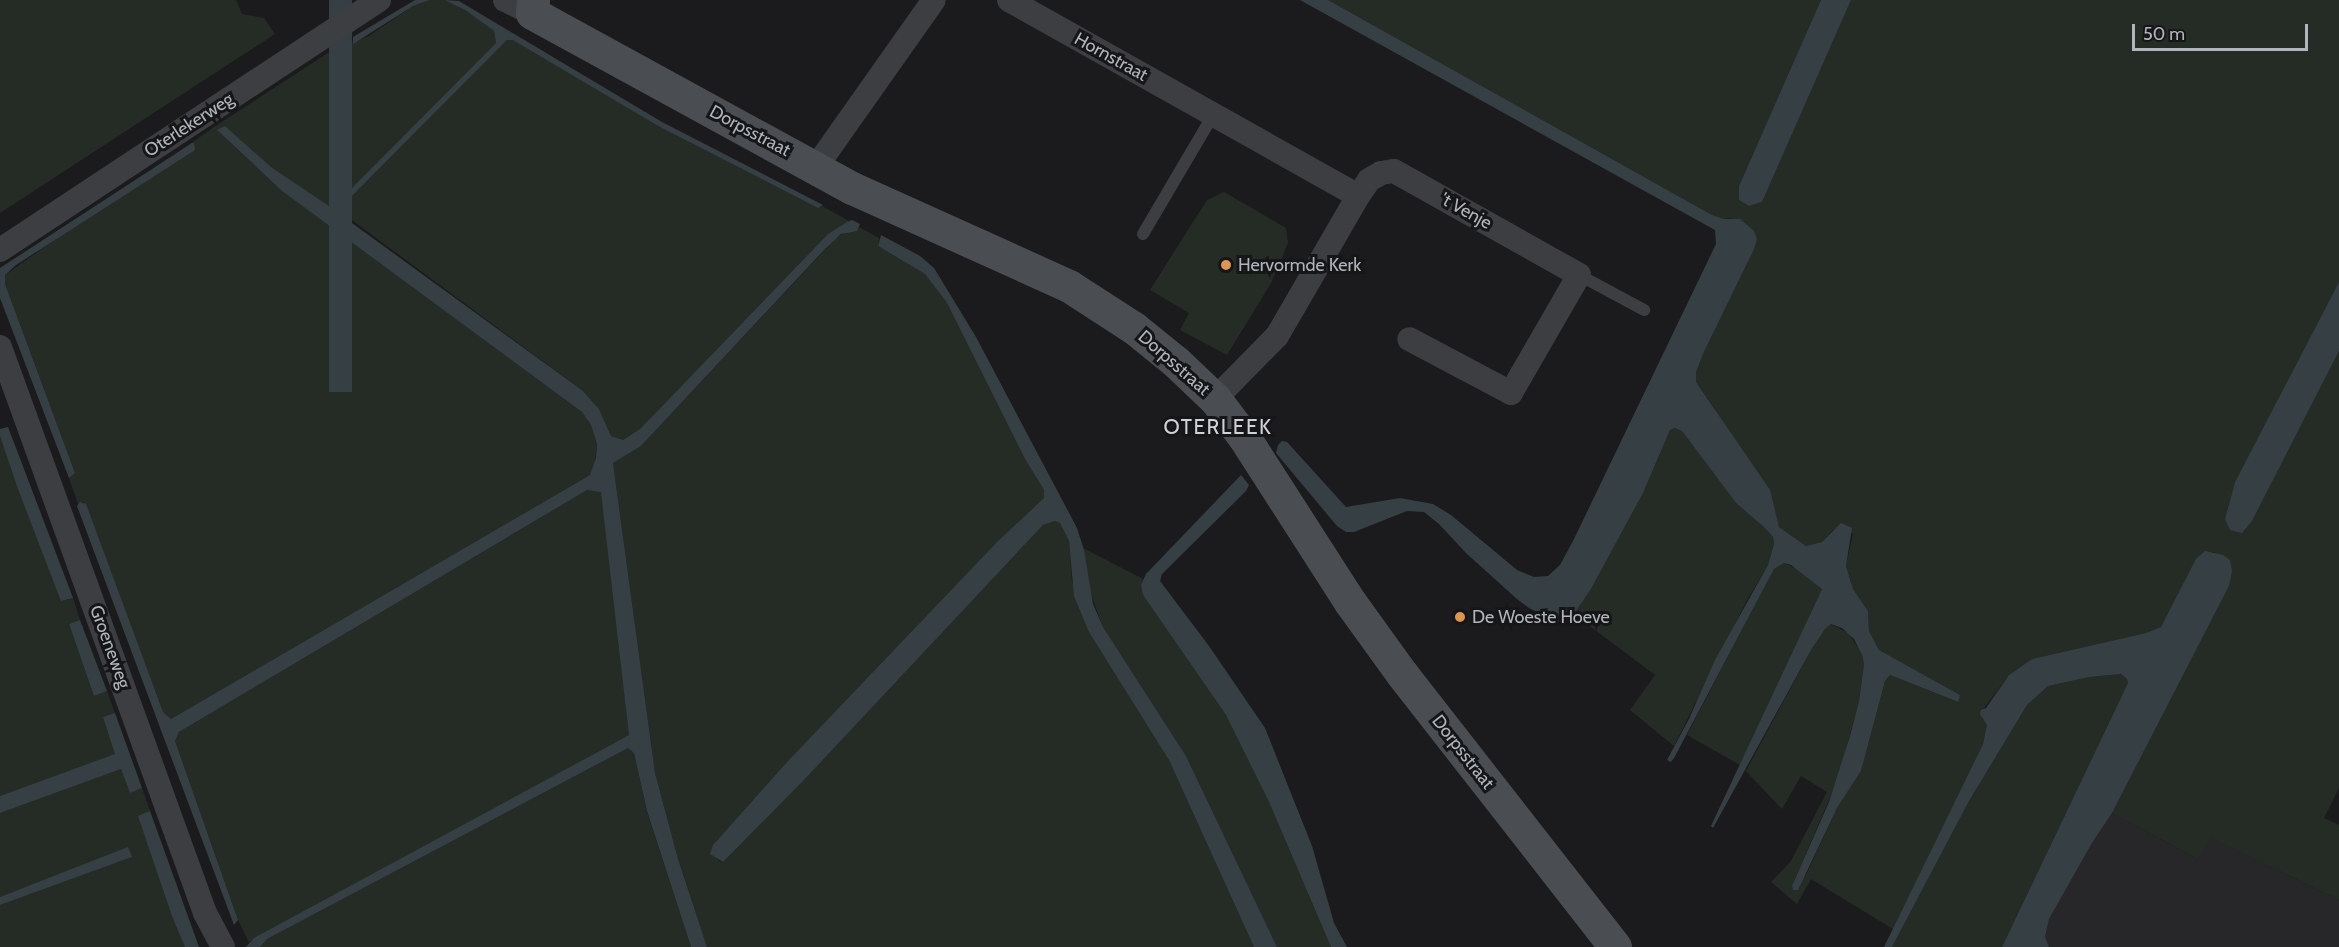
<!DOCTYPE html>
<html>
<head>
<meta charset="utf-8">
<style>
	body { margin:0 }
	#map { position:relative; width:2339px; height:947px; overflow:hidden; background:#1b1b1d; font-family:Cabin,sans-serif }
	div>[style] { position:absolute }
	.built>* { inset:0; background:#272729 }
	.green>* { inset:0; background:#252c25 }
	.water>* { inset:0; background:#364044; transform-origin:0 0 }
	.lane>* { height:12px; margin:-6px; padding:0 6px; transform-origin:6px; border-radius:6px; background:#3c3e41 }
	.street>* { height:24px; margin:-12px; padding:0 12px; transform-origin:12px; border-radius:12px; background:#3c3e41 }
	.secondary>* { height:33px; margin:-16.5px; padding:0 16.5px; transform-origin:16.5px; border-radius:16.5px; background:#4a4d51 }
	.dots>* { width:16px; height:16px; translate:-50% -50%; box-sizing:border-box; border:3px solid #161618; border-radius:50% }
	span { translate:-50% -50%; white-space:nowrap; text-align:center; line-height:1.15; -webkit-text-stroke:6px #161618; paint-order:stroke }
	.street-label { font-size:18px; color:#afb5ba }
	.poi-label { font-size:18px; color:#afb5ba }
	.left { translate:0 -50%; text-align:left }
	.quarter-label { font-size:21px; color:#cfd3d7; letter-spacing:1.5px }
	.scale { position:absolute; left:2132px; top:24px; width:176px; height:27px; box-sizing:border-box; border:3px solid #afb5ba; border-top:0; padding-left:8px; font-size:18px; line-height:21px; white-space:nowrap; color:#afb5ba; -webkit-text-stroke:4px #161618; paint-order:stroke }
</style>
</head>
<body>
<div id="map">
	<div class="built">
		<div style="clip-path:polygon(2112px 813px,2198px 859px,2209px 836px,2339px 900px,2339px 947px,2049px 947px,2045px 937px,2049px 919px,2092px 843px)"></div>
	</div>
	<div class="green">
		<div style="clip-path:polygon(0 0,236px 0,242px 14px,264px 18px,275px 34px,0 213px)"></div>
		<div style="clip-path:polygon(430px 0,447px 0,465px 10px,494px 31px,496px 43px,332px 208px,271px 167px,225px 126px,219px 132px,282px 191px,582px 412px,591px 425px,597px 444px,594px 470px,590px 475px,171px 719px,163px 712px,83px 502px,78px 504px,69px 478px,75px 473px,5px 284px,5px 275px,214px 127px,331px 51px,369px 36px,413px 6px)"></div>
		<div style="clip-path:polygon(1328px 0,1821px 0,1739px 186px,1739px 200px,1749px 206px,1762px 202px,1851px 0,2339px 0,2339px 282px,2235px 482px,2225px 519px,2252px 521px,2339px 351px,2339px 788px,2324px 818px,2339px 825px,2339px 900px,2210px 837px,2198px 859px,2112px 813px,2229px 586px,2230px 560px,2213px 552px,2161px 627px,2146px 633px,2032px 659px,2009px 675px,1984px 708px,1982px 718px,1987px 725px,1983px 744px,1893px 929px,1811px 879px,1797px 904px,1771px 882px,1791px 861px,1827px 792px,1801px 776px,1782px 809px,1746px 771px,1811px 650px,1825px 629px,1831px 624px,1848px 633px,1860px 650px,1864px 664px,1859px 701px,1838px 779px,1792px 886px,1793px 890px,1806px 875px,1837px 808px,1861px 771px,1885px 681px,1890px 675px,1957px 702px,1960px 695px,1879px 650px,1869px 631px,1868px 611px,1853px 589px,1846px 566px,1853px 533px,1833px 530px,1822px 542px,1806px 546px,1779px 527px,1776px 517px,1715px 409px,1696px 382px,1696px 372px,1703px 354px,1748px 261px,1731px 218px,1724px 219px,1712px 215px)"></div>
		<div style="clip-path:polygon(507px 40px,516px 40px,534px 50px,660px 127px,818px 208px,822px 206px,849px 221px,828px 234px,640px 429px,623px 440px,611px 436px,599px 409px,583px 391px,341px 212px,344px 204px)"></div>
		<div style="clip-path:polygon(1224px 192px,1286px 228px,1288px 243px,1271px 283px,1227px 355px,1180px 330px,1189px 313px,1150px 290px,1207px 200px)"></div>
		<div style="clip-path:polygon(859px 227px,879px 238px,878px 246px,925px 274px,947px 303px,1025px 459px,1044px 490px,1044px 498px,997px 542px,787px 762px,713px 845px,718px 861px,723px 862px,804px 780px,1043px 525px,1055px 521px,1060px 523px,1069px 541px,1072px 582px,1169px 760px,1254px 947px,707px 947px,678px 859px,655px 773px,613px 463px,641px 446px,836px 238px,846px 232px,857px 231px)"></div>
		<div style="clip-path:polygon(1675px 428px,1682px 431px,1736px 503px,1765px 528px,1773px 537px,1774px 544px,1768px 565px,1746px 602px,1674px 746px,1630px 710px,1655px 675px,1574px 614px,1591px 589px,1643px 493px,1670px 430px)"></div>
		<div style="clip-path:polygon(0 436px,62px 601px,73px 598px,80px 620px,69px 624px,94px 696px,107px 691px,115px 713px,103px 717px,116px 754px,0 796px)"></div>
		<div style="clip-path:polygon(594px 489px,601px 492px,604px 496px,629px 735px,249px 942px,238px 920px,175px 741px,179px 732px,587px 490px)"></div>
		<div style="clip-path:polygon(1083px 548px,1143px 579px,1141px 585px,1143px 595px,1226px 715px,1269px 802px,1331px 947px,1277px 947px,1186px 756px,1103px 627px,1090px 592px)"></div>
		<div style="clip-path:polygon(1784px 563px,1803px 572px,1822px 589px,1740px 765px,1687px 735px,1769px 578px,1774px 569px)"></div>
		<div style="clip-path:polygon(2121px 674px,2127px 679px,2128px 683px,2002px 947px,1892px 947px,1969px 801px,2027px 705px,2048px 686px,2089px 677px)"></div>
		<div style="clip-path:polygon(628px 748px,634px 753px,647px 812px,691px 947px,260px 947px,267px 939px)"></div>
		<div style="clip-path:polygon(121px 769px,130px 793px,142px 788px,150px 811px,139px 816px,185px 947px,0 947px,0 905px,132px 857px,50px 879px,0 897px,0 813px)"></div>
	</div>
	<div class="water">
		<div style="left:329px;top:0;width:23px;height:392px"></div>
		<div style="clip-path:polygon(415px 0,430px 0,413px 6px,353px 44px,353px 37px)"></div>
		<div style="clip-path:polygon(445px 0,459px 1px,662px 122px,823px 205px,818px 208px,660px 127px,513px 40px,507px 40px,344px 204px,341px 212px,345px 218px,583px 391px,599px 409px,611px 436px,623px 440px,640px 429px,828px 234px,847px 222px,852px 220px,860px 224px,857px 231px,841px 234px,825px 249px,641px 446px,613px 463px,655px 773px,678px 859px,707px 947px,691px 947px,647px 811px,634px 753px,628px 748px,267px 939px,260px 947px,246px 947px,254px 938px,629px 735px,601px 492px,587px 490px,179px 732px,175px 741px,238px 920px,234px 925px,77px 506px,80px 502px,86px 504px,163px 712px,171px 719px,590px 475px,596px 458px,597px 444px,591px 425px,582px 412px,282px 191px,217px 130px,225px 126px,271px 167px,332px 208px,496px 43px,494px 31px,465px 10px)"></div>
		<div style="clip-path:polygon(1300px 0,1328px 0,1712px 215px,1724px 219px,1740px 219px,1754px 231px,1757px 239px,1754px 249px,1703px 354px,1696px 372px,1696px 382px,1770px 490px,1779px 527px,1806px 546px,1822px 542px,1841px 523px,1852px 528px,1846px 566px,1853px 589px,1868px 611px,1869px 631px,1879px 650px,1960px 695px,1958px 702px,1890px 675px,1885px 681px,1861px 771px,1837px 808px,1798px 890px,1793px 890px,1792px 886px,1829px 802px,1850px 736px,1859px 701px,1864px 664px,1862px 655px,1854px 639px,1842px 628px,1831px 624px,1825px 629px,1811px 650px,1713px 828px,1711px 826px,1822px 589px,1791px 565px,1784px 563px,1774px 569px,1674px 758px,1671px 762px,1667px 760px,1689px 719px,1715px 660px,1768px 565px,1774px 544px,1773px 537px,1765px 528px,1736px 503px,1682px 431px,1675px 428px,1670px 430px,1643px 493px,1591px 589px,1574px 614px,1561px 623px,1529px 608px,1517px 599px,1466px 553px,1439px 524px,1424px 512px,1407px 511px,1354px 532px,1346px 532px,1337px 526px,1276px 453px,1278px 445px,1282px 441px,1287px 442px,1346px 507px,1400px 498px,1433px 504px,1451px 515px,1517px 570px,1534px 577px,1548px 576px,1560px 565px,1574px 539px,1716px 244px,1715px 230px)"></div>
		<div style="clip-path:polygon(1821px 0,1851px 0,1762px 202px,1749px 206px,1739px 200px,1739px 186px)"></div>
		<div style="clip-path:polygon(192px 143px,194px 143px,195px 150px,16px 265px,5px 275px,5px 284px,75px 473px,69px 478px,0 298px,0 268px)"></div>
		<div style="clip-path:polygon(881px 235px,920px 256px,934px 268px,976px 337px,1077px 528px,1084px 550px,1093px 604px,1103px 627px,1186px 756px,1277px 947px,1254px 947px,1169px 760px,1089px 632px,1074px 596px,1069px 541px,1060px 523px,1055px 521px,1043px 525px,804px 780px,723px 862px,710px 854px,713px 845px,787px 762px,997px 542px,1044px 498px,1044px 490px,1025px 459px,947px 303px,925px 274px,878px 246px)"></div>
		<div style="clip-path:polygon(2339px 282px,2339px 351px,2252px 521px,2242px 533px,2230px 530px,2225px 519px,2235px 482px)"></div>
		<div style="clip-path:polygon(8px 427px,73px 598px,61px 601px,18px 489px,0 436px,0 429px)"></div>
		<div style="clip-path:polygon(1241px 475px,1249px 485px,1246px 491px,1162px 574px,1160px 581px,1209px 646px,1265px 728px,1312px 846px,1334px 923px,1347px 947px,1331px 947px,1269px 802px,1226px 715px,1143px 595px,1141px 585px,1146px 574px)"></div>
		<div style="clip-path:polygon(2205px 551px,2223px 555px,2230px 560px,2232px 571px,2229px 586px,2112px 813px,2092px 843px,2049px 919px,2045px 937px,2049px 947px,2002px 947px,2128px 683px,2127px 679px,2121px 674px,2089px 677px,2048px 686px,2027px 705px,1969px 801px,1892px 947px,1884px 947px,1983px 744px,1987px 725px,1980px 714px,1981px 710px,1986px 708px,2009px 675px,2032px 659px,2146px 633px,2161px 627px,2196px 559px)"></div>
		<div style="clip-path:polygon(80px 620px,107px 691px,94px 696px,69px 624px)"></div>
		<div style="clip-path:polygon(115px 713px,142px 788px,130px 793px,121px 769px,0 813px,0 796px,115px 754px,103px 717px)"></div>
		<div style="clip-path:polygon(150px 811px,199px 947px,185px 947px,172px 916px,138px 816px)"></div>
		<div style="clip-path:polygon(128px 847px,132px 857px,0 905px,0 897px)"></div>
	</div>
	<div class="lane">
		<div style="left:1143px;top:234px;width:138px;rotate:-59.5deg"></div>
		<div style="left:1579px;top:275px;width:74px;rotate:28.3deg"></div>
	</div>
	<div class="street">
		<div style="left:505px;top:0;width:30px;rotate:26deg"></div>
		<div style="left:1009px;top:0;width:400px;rotate:29.3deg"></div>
		<div style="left:816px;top:167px;width:204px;rotate:-54.8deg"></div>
		<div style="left:0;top:250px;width:454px;rotate:-33.4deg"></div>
		<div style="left:0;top:347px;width:602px;rotate:70.09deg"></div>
		<div style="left:205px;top:913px;width:38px;rotate:62deg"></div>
		<div style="left:1215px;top:399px;width:88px;rotate:-45.5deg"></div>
		<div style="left:1277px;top:336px;width:162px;rotate:-59.9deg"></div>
		<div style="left:1358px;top:196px;width:19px;rotate:-55deg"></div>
		<div style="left:1369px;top:180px;width:14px;rotate:-30deg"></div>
		<div style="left:1381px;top:173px;width:13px;rotate:-9deg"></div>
		<div style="left:1394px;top:171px;width:212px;rotate:29.3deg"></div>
		<div style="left:1579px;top:275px;width:136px;rotate:120deg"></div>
		<div style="left:1511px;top:393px;width:115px;rotate:-152.1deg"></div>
	</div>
	<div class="secondary">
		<div style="left:533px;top:0;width:13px;rotate:94deg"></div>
		<div style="left:532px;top:13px;width:365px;rotate:28.7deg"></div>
		<div style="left:852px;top:188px;width:238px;rotate:24.3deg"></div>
		<div style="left:1069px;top:286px;width:77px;rotate:32.9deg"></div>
		<div style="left:1134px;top:328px;width:54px;rotate:39deg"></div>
		<div style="left:1176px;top:362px;width:54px;rotate:43.5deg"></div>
		<div style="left:1215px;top:399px;width:48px;rotate:52.7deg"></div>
		<div style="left:1244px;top:437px;width:196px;rotate:57.3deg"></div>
		<div style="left:1350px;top:602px;width:89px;rotate:54.2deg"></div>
		<div style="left:1402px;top:674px;width:346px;rotate:52deg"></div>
	</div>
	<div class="dots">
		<div style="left:1226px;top:265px;background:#dc9553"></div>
		<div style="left:1460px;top:617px;background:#dc9553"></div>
	</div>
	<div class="street-label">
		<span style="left:1111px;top:57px;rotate:29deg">Hornstraat</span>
		<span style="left:189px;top:125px;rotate:-33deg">Oterlekerweg</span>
		<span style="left:750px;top:131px;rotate:28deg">Dorpsstraat</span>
		<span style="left:1466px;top:211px;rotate:29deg">'t Venje</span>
		<span style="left:1174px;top:363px;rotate:41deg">Dorpsstraat</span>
		<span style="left:110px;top:647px;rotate:70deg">Groeneweg</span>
		<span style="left:1463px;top:752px;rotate:52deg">Dorpsstraat</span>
	</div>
	<div class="poi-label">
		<span class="left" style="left:1238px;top:265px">Hervormde Kerk</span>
		<span class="left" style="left:1472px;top:617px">De Woeste Hoeve</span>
	</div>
	<div class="quarter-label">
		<span style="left:1218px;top:427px">OTERLEEK</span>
	</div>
	<div class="scale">50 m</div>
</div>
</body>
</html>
